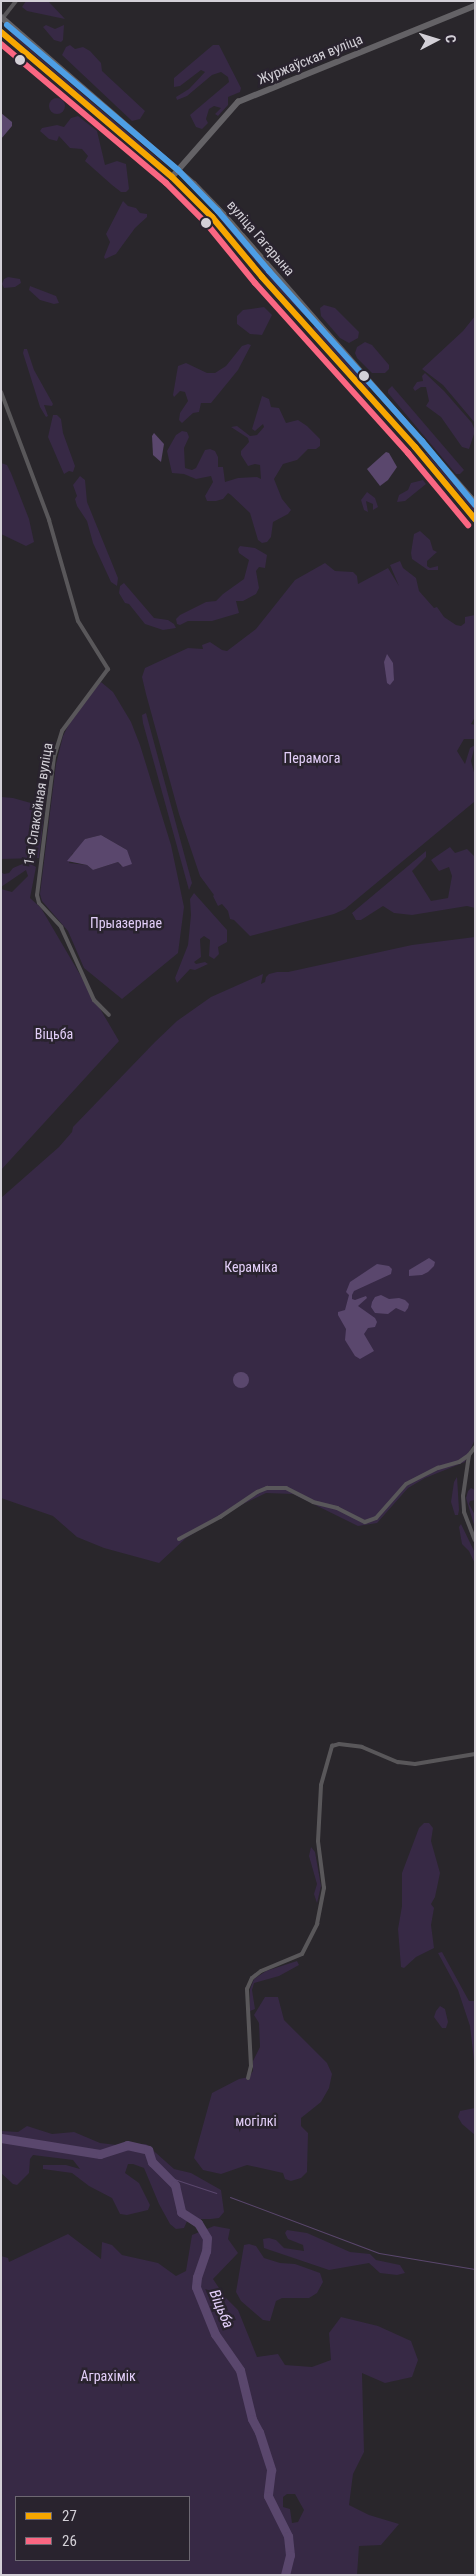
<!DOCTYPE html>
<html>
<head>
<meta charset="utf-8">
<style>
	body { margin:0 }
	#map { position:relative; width:476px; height:2576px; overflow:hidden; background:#29262b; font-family:"Roboto Condensed",sans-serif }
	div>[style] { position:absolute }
	.green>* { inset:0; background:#372945; transform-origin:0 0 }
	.round { border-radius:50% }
	.water>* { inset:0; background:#5a476d }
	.stream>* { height:1px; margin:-0.5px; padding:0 0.5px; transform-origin:0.5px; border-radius:0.5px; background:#5a476d }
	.river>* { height:9px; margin:-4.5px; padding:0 4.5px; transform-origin:4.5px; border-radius:4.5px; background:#5a476d }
	.street>* { height:4px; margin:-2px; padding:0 2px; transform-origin:2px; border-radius:2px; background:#59575a }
	.secondary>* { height:5.5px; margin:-2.75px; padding:0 2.75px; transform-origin:2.75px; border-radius:2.75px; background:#646266 }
	.primary>* { height:6px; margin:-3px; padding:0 3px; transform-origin:3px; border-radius:3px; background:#636164 }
	.bus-1>* { height:6px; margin:-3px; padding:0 3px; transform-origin:3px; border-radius:3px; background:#f7a600 }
	.bus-2>* { height:6px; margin:-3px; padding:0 3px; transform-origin:3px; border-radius:3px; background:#fa6682 }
	.bus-3>* { height:6px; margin:-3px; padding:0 3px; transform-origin:3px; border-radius:3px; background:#4d9ee5 }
	.dots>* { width:14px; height:14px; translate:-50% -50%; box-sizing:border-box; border:2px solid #29232e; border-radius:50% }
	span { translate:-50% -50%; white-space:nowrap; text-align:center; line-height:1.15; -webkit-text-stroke:5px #29232e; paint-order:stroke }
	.street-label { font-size:14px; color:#d3d0d7 }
	.park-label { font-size:14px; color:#e2cef8 }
	.water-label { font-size:15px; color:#e5d1fc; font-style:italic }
	.frame { position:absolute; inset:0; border:2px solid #d3d0d7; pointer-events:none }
	.legend { position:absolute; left:15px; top:2496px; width:175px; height:65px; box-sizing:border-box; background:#29232e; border:1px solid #6d6872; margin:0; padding:6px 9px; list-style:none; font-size:15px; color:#d3d0d7 }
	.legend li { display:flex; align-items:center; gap:10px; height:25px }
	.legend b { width:25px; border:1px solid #6d6872 }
	.north { position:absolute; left:411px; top:15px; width:50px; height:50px; -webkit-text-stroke:4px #29232e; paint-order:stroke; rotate:85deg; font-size:14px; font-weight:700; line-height:20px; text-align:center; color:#d3d0d7 }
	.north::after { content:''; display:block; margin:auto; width:18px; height:22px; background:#d3d0d7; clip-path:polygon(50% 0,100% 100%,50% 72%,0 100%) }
</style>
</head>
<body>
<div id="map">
	<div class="green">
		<div style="clip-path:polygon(26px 1px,48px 1px,65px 19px,27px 11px,22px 7px)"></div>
		<div style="clip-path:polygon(46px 25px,55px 29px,64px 25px,63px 40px,61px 42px,54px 40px,43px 27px)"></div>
		<div style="clip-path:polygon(12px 33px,37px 55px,168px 167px,132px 140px,10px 34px)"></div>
		<div style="clip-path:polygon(70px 45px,75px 49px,83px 47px,90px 51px,101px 63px,102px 71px,145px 111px,140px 119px,132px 121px,62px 55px,66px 47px)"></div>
		<div style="clip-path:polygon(213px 45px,219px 45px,241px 88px,240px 92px,228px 97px,228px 105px,218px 116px,215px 114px,221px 108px,214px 106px,209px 109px,206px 119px,208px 123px,202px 129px,196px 127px,190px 115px,229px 82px,228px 77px,221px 72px,212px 75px,187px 96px,177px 100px,176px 97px,189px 89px,205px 72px,201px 70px,180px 86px,174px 87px,174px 78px)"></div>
		<div class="round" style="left:49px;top:98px;width:16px;height:16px"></div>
		<div style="clip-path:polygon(78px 116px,97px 131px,105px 165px,117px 161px,126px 164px,129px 189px,126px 192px,121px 192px,112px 185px,85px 161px,88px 156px,82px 149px,70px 148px,59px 136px,57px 141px,49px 139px,40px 131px,42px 128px,57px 125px,64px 127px,71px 118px)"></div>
		<div style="clip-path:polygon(192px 185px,223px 216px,307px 318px,280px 291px)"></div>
		<div style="clip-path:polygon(123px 201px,128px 206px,136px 208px,140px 213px,147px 214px,147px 217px,135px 228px,116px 254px,105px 259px,104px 257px,110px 242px,106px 234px)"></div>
		<div style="clip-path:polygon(8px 277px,20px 279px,21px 283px,15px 287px,4px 288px,2px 284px,4px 279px)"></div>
		<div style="clip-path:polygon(30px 286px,56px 296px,59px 303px,54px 304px,40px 300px,29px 290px)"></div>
		<div style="clip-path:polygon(324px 305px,335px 308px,359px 332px,358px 338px,349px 343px,340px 338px,321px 316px,320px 308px)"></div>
		<div style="clip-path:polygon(264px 307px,272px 315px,262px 335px,250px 334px,237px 324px,237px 316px,243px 310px)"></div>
		<div style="clip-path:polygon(475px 316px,475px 423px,443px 385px,422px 369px,463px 331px)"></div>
		<div style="left:315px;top:326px;width:82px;height:3px;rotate:48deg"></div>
		<div style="clip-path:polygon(365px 342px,372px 345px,389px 365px,389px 369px,385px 373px,372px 373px,357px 358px,355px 353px,357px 347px)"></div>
		<div style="clip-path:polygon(248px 344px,251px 345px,238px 370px,211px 403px,201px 403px,199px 412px,193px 413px,182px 423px,179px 420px,180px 413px,188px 401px,185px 392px,180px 391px,174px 397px,173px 395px,178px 366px,186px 363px,207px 373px,215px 373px,226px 366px,242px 346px)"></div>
		<div style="clip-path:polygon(24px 349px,27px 349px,34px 370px,53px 404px,52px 406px,44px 405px,48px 416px,46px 417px,40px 407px,23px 353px)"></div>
		<div style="clip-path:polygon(425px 373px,444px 391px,472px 423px,475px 431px,469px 449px,462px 447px,441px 417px,426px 406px,429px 401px,426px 387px,421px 387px,415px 391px,413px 388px,417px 382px,423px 381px,422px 376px)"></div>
		<div style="clip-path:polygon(392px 386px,464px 470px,460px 474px,456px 474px,388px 393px,388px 390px)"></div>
		<div style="clip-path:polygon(262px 396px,269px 399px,271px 407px,279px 408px,286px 423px,298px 420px,307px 426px,320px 439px,320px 446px,316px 449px,308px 449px,297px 460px,283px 464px,274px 479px,282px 499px,291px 510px,288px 514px,273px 522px,271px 537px,267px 542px,262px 543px,258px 540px,250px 513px,231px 495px,228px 493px,223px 499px,216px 501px,207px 501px,205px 496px,213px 482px,211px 476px,196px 479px,184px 474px,172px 473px,167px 451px,176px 435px,182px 431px,187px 432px,189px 437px,184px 448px,185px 468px,192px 470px,196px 468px,205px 450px,210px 449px,215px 451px,218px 457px,218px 467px,223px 467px,225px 482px,238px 478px,257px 477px,261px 479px,260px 465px,255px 464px,248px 466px,241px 455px,241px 451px,249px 442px,248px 438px,231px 427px,237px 426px,250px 436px,257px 435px,264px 427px,263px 424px,255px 431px,252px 429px)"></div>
		<div style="clip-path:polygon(53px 415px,57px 415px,61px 419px,63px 433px,75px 466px,73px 472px,69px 471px,64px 474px,48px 437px)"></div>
		<div style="clip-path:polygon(425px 453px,427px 453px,475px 509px,475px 513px)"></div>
		<div style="clip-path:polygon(1px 463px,7px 465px,11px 473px,29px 519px,34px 542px,26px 546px,1px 534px)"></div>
		<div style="clip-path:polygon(80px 476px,85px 480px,87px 502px,118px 578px,117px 586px,111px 582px,93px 543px,87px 521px,77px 506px,75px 499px,77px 496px,73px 485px)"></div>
		<div style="clip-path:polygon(423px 480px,426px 484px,405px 501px,397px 502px,399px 495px,408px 490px,411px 483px)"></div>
		<div style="clip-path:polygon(367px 492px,375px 498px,378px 507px,373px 510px,373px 504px,366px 501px,368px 512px,364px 510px,361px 500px)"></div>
		<div style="clip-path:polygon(420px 531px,430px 540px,433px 550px,437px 552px,427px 561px,427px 566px,430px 568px,438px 566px,438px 570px,428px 570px,412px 559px,411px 553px,414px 534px)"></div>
		<div style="clip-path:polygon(240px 546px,255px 548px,267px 555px,265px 568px,259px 567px,256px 571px,259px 588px,256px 594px,243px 601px,236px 601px,239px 613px,212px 621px,188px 621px,180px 625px,177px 624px,176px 619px,180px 615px,206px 602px,216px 601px,223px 594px,244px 579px,249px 560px,239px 553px,238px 549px)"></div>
		<div style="clip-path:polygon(400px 561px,403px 568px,416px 578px,419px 591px,434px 608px,437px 607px,444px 617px,456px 625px,461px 626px,465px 623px,465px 617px,475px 615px,475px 717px,471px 724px,475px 725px,475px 739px,464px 739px,457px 751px,465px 764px,470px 748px,475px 745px,471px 761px,475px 776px,474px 802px,345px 909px,334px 914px,250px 936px,234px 920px,230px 919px,228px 911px,222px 904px,218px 906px,213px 896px,214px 895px,200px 876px,179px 814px,146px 694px,142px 677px,145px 668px,188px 648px,203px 649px,202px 645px,210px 642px,222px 650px,227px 651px,256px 629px,295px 580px,325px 563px,335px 571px,353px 572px,357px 576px,358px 584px,388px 568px,399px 586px,390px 565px)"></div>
		<div style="clip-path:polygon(124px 583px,154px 618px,168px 620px,174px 624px,176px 628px,163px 630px,145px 624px,129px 604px,125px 603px,119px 593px,120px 586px)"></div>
		<div style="clip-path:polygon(evenodd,101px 682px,113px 692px,131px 722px,140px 745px,171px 845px,184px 907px,178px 953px,122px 999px,84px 968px,68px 931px,42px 901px,40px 894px,56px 764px,63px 736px,73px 716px,101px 682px,101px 835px,127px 850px,121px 866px,118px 862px,93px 870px,87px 865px,69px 863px,72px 854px,79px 850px,85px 839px,101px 835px)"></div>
		<div style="clip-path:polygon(146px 713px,192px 883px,189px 890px,143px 723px,142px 715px)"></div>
		<div style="clip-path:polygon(1px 797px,13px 798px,45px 807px,39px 858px,1px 859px)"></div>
		<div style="clip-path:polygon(450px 847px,455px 853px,467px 849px,475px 857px,475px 908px,467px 906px,412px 915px,394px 913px,383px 906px,361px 920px,356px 920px,352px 913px,426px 851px,426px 857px,412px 871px,431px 901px,448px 898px,452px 876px,449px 867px,439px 871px,431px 860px)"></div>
		<div style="clip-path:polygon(27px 862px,36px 867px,30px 898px,41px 908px,119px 1041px,1px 1170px,1px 889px,12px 892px,28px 876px,26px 870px,1px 887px,1px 872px,4px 874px,9px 873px,13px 868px)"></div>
		<div style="clip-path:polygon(194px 893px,227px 930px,227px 942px,218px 947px,219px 954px,214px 959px,209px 956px,210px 940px,204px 936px,200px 939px,201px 957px,194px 962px,196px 964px,205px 962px,208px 964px,195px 970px,190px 969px,177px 983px,175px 978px,188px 945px,191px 915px,190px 899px)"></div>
		<div style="clip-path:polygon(475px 937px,475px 1439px,465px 1462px,425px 1478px,408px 1488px,377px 1523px,358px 1526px,293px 1494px,266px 1493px,241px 1505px,186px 1538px,159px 1563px,104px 1548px,77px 1537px,53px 1516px,1px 1498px,1px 1198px,59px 1147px,72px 1132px,73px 1127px,155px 1042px,177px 1021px,211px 997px,263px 974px,261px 984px,265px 982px,266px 977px,269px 974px,277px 972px,288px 972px,412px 945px)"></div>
		<div style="clip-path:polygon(457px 1477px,459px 1510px,458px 1515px,455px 1515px,451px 1502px,454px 1482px)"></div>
		<div style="clip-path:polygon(471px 1488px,475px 1490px,475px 1500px,470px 1501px,469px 1504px,475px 1515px,475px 1528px,466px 1498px,468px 1491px)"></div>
		<div style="clip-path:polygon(461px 1524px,475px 1553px,475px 1564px,469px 1551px,462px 1544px,459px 1527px)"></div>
		<div style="clip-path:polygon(424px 1823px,429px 1823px,433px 1828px,431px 1841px,440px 1873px,435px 1897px,431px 1904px,434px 1908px,431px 1925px,434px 1948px,416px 1957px,404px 1968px,401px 1967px,398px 1929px,402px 1906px,402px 1873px,419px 1828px)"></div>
		<div style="clip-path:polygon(311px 1847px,315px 1852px,321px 1886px,317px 1903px,314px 1894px,317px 1884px,309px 1856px)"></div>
		<div style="clip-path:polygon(442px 1952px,469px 2001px,475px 2001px,475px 2069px,470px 2026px,458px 1990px,438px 1953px)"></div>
		<div style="clip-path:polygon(297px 1961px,299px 1965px,279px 1976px,254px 1983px,252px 1990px,255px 2009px,250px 2011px,250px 1989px,254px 1979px,266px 1971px)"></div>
		<div style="clip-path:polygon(265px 1997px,278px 1997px,284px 2020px,327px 2063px,332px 2074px,329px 2088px,321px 2102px,301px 2118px,301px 2126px,308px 2133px,307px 2172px,301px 2178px,291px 2181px,285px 2179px,283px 2173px,247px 2165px,221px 2174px,203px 2170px,194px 2158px,212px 2093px,239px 2079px,249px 2077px,253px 2071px,253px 2061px,260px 2047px,259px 2023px,254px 2015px)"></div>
		<div style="clip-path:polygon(440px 2006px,445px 2009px,448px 2022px,446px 2028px,442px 2028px,434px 2017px,436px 2011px)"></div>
		<div style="clip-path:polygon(475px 2108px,475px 2135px,462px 2124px,458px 2117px,460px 2111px)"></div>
		<div style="clip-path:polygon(27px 2126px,52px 2134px,74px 2132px,100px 2143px,117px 2145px,146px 2144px,174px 2169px,191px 2173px,221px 2190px,224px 2212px,219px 2218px,211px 2219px,188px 2219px,184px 2228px,176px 2229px,170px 2224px,159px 2204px,144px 2168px,133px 2164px,128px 2164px,125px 2173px,139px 2183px,150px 2205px,148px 2210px,127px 2215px,120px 2214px,112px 2198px,89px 2186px,72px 2173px,43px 2169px,43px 2165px,66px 2165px,80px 2169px,73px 2160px,33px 2155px,30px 2159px,29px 2173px,17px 2185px,13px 2184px,1px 2173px,1px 2131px,18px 2132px)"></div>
		<div style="clip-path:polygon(evenodd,214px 2226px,230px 2229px,228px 2239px,238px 2253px,213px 2279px,225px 2297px,238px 2310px,257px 2357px,278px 2354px,285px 2365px,312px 2367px,331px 2360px,329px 2333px,341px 2317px,378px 2326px,411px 2341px,418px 2360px,412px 2377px,385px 2383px,362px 2373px,364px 2452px,353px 2474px,349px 2505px,369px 2515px,399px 2524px,381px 2545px,359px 2546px,357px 2575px,1px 2575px,1px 2256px,8px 2258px,9px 2262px,68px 2234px,101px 2259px,102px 2242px,112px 2245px,122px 2255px,158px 2263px,176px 2276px,186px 2271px,192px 2235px,214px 2226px,287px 2494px,295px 2494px,304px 2510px,298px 2522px,292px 2523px,290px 2509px,283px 2507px,283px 2497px,287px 2494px,214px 2226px,16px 2497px,189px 2497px,189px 2560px,16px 2560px,16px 2497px)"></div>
		<div style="clip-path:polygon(287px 2230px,307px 2233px,350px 2252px,370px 2254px,376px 2260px,400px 2265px,405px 2273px,397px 2275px,380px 2273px,369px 2263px,329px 2270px,264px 2248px,263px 2239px,269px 2238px,276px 2240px,284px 2248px,304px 2251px,303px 2245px,288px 2239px,285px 2233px)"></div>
		<div style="clip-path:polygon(249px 2244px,256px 2246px,264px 2258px,280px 2263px,295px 2264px,320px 2273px,323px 2282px,317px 2293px,309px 2298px,282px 2298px,276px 2301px,270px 2321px,263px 2320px,241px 2301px,236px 2292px,244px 2245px)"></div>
	</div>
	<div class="water">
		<div style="clip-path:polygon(1px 113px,12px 122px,12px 126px,1px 139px)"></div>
		<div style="clip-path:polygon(154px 433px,164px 444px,161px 462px,153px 455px,152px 436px)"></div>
		<div style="clip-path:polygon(386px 452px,389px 453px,397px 467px,388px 480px,380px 486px,367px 469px)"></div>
		<div style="clip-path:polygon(387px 654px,393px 663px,394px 680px,390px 685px,387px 683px,384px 662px)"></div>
		<div style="clip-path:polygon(101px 835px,127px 850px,132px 864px,123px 867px,118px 862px,93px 870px,87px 865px,67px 861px,85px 839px)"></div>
		<div style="clip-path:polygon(429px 1258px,435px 1262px,434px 1266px,428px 1272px,422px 1275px,409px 1276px,409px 1270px)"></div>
		<div style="clip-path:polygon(377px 1264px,389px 1266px,392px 1269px,391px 1274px,354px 1291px,352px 1295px,352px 1299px,355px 1300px,366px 1296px,367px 1298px,358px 1306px,375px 1318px,377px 1322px,375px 1327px,368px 1328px,364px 1334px,374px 1351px,360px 1359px,355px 1356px,345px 1340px,346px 1329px,338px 1315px,338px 1312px,345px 1310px,349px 1295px,346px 1292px,350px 1282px)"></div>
		<div style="clip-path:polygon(381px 1295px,389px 1299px,399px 1298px,405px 1300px,409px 1304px,408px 1308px,405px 1312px,396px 1308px,388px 1314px,375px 1313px,371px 1307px,372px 1302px,375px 1297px)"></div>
		<div class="round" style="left:233px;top:1372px;width:16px;height:16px"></div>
	</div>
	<div class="stream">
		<div style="left:165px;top:2176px;width:54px;rotate:18.4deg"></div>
		<div style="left:230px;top:2197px;width:159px;rotate:20.6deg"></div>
		<div style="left:379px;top:2253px;width:97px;rotate:9.5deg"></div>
	</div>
	<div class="river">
		<div style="left:1px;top:2138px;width:100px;rotate:9.2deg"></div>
		<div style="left:100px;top:2154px;width:28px;rotate:-18deg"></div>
		<div style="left:127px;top:2145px;width:22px;rotate:13deg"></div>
		<div style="left:148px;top:2150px;width:13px;rotate:72deg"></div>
		<div style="left:152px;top:2162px;width:33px;rotate:45deg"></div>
		<div style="left:175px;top:2185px;width:28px;rotate:77deg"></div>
		<div style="left:181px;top:2212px;width:20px;rotate:33deg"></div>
		<div style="left:198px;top:2223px;width:17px;rotate:59deg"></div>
		<div style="left:207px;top:2238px;width:13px;rotate:94deg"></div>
		<div style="left:206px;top:2251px;width:28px;rotate:109deg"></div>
		<div style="left:197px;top:2277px;width:10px;rotate:96deg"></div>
		<div style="left:196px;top:2287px;width:51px;rotate:68deg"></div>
		<div style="left:215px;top:2334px;width:44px;rotate:55.2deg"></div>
		<div style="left:240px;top:2370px;width:50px;rotate:76.2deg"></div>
		<div style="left:252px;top:2419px;width:15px;rotate:62deg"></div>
		<div style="left:259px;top:2432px;width:40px;rotate:72deg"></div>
		<div style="left:271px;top:2470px;width:26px;rotate:97deg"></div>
		<div style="left:268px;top:2496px;width:45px;rotate:63.4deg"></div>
		<div style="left:288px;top:2536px;width:19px;rotate:84deg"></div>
		<div style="left:290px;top:2555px;width:21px;rotate:104deg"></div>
	</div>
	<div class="street">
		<div style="left:2px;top:19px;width:23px;rotate:-52deg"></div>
		<div style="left:1px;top:392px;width:137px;rotate:69.4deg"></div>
		<div style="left:49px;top:520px;width:105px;rotate:74deg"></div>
		<div style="left:78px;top:621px;width:57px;rotate:58deg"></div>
		<div style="left:108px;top:669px;width:77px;rotate:126.6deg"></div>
		<div style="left:62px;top:731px;width:27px;rotate:107deg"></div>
		<div style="left:54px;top:757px;width:139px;rotate:97deg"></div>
		<div style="left:37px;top:895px;width:8px;rotate:76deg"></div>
		<div style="left:39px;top:903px;width:33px;rotate:47deg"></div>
		<div style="left:61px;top:927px;width:80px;rotate:65.7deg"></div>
		<div style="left:94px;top:1000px;width:21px;rotate:45deg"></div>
		<div style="left:475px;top:1447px;width:10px;rotate:127deg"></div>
		<div style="left:469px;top:1455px;width:41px;rotate:98.3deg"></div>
		<div style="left:463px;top:1496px;width:16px;rotate:86deg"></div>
		<div style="left:464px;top:1512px;width:30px;rotate:69deg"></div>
		<div style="left:179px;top:1539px;width:47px;rotate:-28.2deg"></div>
		<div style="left:220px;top:1517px;width:45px;rotate:-34deg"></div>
		<div style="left:257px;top:1492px;width:11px;rotate:-22deg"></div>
		<div style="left:267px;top:1488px;width:19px"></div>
		<div style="left:286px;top:1488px;width:30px;rotate:27deg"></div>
		<div style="left:313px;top:1502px;width:25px;rotate:14deg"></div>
		<div style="left:337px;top:1508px;width:31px;rotate:27deg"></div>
		<div style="left:365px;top:1522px;width:12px;rotate:-20deg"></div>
		<div style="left:376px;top:1518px;width:45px;rotate:-48.6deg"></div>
		<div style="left:406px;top:1484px;width:36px;rotate:-27deg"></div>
		<div style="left:438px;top:1468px;width:22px;rotate:-16deg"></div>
		<div style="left:459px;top:1462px;width:12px;rotate:-35deg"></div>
		<div style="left:248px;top:2078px;width:12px;rotate:-76deg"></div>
		<div style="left:251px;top:2066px;width:77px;rotate:-93deg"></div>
		<div style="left:247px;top:1989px;width:12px;rotate:-66deg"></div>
		<div style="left:252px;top:1978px;width:11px;rotate:-38deg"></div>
		<div style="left:261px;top:1971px;width:44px;rotate:-22.5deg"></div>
		<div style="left:302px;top:1954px;width:34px;rotate:-63deg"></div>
		<div style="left:317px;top:1924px;width:37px;rotate:-79deg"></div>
		<div style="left:324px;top:1888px;width:47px;rotate:-97.3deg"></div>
		<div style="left:318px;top:1841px;width:56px;rotate:-86.9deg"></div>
		<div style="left:321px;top:1785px;width:41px;rotate:-74.2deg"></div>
		<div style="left:332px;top:1746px;width:7px;rotate:-16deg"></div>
		<div style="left:339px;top:1744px;width:23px;rotate:7deg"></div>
		<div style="left:362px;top:1747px;width:39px;rotate:23deg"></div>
		<div style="left:398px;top:1762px;width:17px;rotate:7deg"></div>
		<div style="left:415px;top:1764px;width:61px;rotate:-9.5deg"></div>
	</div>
	<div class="secondary">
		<div style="left:172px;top:177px;width:100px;rotate:-48.7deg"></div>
		<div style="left:238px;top:102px;width:256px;rotate:-22.1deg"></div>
	</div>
	<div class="primary">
		<div style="left:1px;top:17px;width:255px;rotate:40.9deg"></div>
		<div style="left:194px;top:184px;width:43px;rotate:45.9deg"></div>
		<div style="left:224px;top:215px;width:382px;rotate:48.9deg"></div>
		<div style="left:1px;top:32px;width:224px;rotate:40.3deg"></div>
		<div style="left:172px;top:177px;width:57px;rotate:45deg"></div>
		<div style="left:212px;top:217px;width:78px;rotate:50.2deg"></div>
		<div style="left:262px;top:277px;width:229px;rotate:48deg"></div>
		<div style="left:415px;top:447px;width:94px;rotate:50.2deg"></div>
	</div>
	<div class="bus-1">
		<div style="left:1px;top:32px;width:224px;rotate:40.3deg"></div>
		<div style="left:172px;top:177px;width:57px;rotate:45deg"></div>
		<div style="left:212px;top:217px;width:78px;rotate:50.2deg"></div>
		<div style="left:262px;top:277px;width:229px;rotate:48deg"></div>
		<div style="left:415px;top:447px;width:94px;rotate:50.2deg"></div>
	</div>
	<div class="bus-2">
		<div style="left:1px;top:44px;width:216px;rotate:40.1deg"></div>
		<div style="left:166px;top:183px;width:57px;rotate:45deg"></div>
		<div style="left:206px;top:223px;width:77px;rotate:50.8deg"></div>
		<div style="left:255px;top:283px;width:229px;rotate:48deg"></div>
		<div style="left:408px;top:453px;width:94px;rotate:50.2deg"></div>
	</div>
	<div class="bus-3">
		<div style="left:7px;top:25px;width:224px;rotate:40.3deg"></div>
		<div style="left:178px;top:170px;width:57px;rotate:45.7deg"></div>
		<div style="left:218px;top:211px;width:79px;rotate:49.6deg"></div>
		<div style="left:269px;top:271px;width:229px;rotate:48deg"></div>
		<div style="left:422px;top:441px;width:83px;rotate:50.4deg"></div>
	</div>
	<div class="dots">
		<div style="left:20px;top:60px;background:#d3d0d7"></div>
		<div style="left:206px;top:223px;background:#d3d0d7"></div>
		<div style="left:364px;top:376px;background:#d3d0d7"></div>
	</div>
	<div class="street-label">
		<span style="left:310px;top:59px;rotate:-22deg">Журжаўская вуліца</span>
		<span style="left:261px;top:238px;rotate:49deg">вуліца Гагарына</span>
		<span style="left:38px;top:804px;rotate:-81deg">1-я Спакойная вуліца</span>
	</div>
	<div class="park-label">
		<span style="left:312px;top:758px">Перамога</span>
		<span style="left:126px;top:923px">Прыазернае</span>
		<span style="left:54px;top:1034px">Віцьба</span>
		<span style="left:251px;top:1267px">Кераміка</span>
		<span style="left:256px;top:2121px">могілкі</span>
		<span style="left:108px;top:2376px">Аграхімік</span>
	</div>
	<div class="water-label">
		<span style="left:221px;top:2309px;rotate:67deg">Віцьба</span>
	</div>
	<div class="frame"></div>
	<ul class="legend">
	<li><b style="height:6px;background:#f7a600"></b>27</li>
	<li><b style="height:6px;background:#fa6682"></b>26</li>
	</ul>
	<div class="north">С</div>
</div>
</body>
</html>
